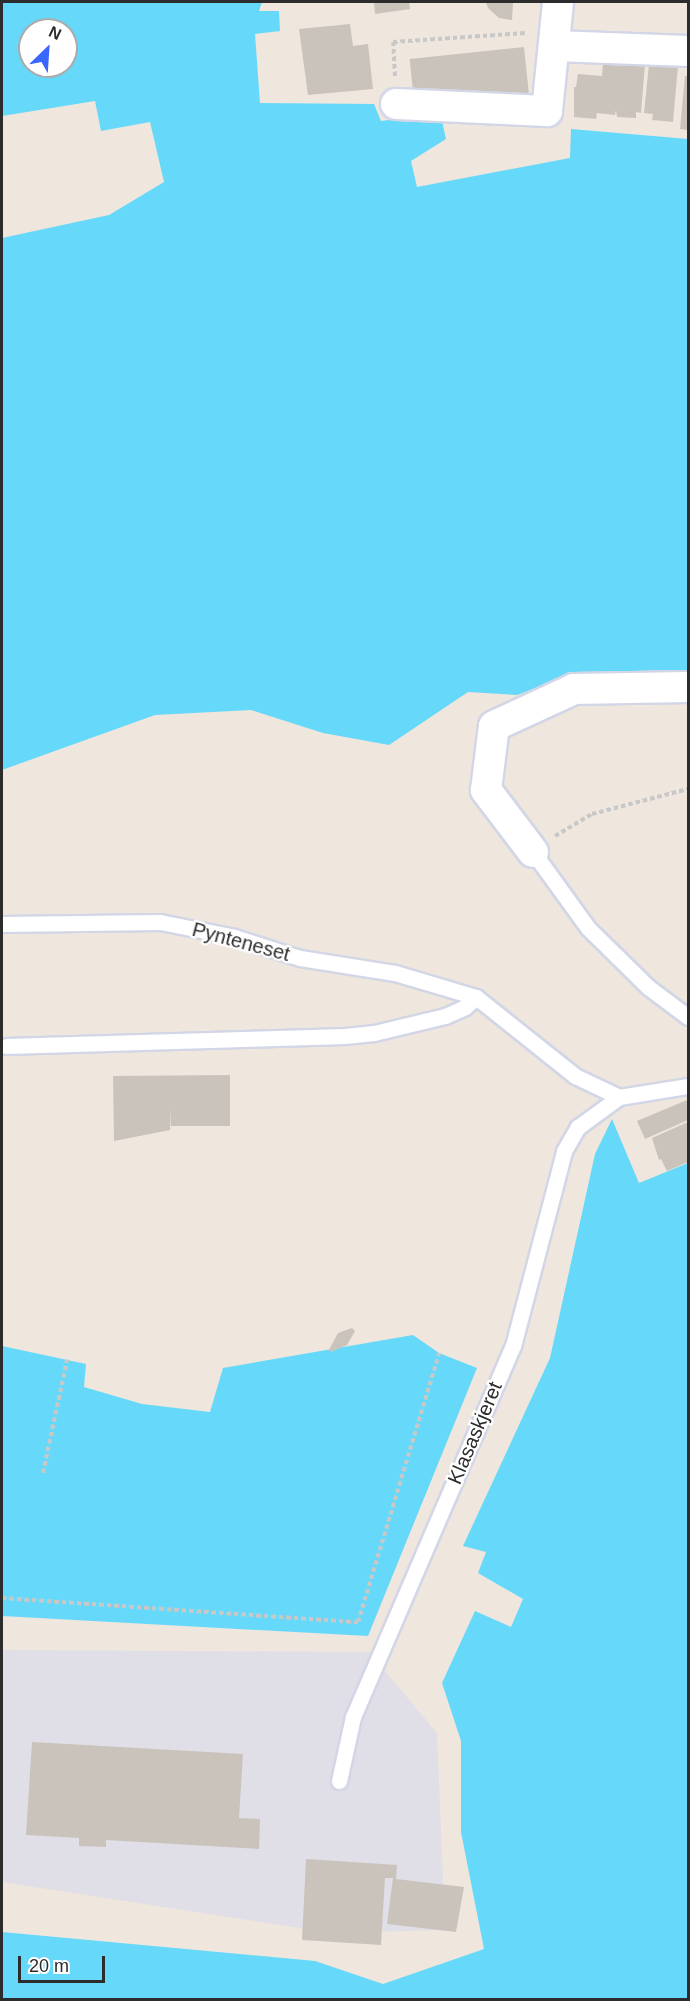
<!DOCTYPE html>
<style>
body{margin:0}
#map{position:relative;width:690px;height:2001px;overflow:hidden;background:#efe6dd;font-family:Helvetica,sans-serif}
div>[style]{position:absolute}
[style*='--x']{left:calc(var(--x)*1px);top:calc(var(--y)*1px);width:calc(var(--w)*1px);rotate:calc(var(--a)*1deg)}
.industrial>*{inset:0;background:#e0dee7}
.water>*{inset:0;background:#66d9fa}
.building>*{inset:0;background:#cac3bc;transform-origin:0 0}
.path>*{height:4px;margin-top:-2px;transform-origin:0;background:repeating-linear-gradient(90deg,#c8c8c8 0 4.5px,transparent 0 7.5px)}
.roads{filter:drop-shadow(2px 0 #d2d6e6) drop-shadow(-2px 0 #d2d6e6) drop-shadow(0 2px #d2d6e6) drop-shadow(0 -2px #d2d6e6)}
.lane>*{height:15px;margin:-7.5px;padding:0 7.5px;transform-origin:7.5px;border-radius:7.5px;background:#fff}
.street>*{height:30px;margin:-15px;padding:0 15px;transform-origin:15px;border-radius:15px;background:#fff}
span{translate:-50% -50%;white-space:nowrap;text-align:center;line-height:1.15;-webkit-text-stroke:4.5px #fff;paint-order:stroke}
.street-label{font-size:20px;color:#2c2c2c}
.frame{position:absolute;inset:0;border:3px solid #2c2c2c;pointer-events:none}
.north{position:absolute;left:18px;top:18px;width:60px;height:60px;box-sizing:border-box;background:#fff;border:2px solid #ababab;border-radius:50%;rotate:25deg;font-size:16px;font-weight:700;line-height:24px;text-align:center;color:#2c2c2c}
.north::after{content:'';display:block;margin:auto;width:21px;height:27px;background:#3966ff;clip-path:polygon(50% 0,100% 100%,50% 72%,0 100%)}
.scale{position:absolute;left:18px;top:1956px;width:87px;height:27px;box-sizing:border-box;border:3px solid #2c2c2c;border-top:0;padding-left:8px;font-size:18px;line-height:21px;white-space:nowrap;color:#2c2c2c;-webkit-text-stroke:4px #fff;paint-order:stroke}
</style>
<div id="map">
<div class="industrial">
<div style="clip-path:polygon(2px 1650px,369px 1652px,437px 1733px,445px 1930px,332px 1933px,2px 1882px)"></div>
</div>
<div class="water">
<div style="clip-path:polygon(evenodd,2px 2px,262px 2px,259px 11px,279px 11px,280px 31px,255px 34px,260px 103px,374px 104px,381px 121px,431px 115px,442px 121px,446px 139px,411px 161px,417px 187px,570px 158px,571px 129px,688px 139px,688px 672px,574px 674px,517px 695px,468px 692px,389px 745px,323px 733px,251px 710px,155px 715px,2px 770px,2px 238px,109px 215px,164px 182px,150px 122px,101px 131px,95px 101px,2px 116px,2px 2px,30px 30px,66px 30px,66px 66px,30px 66px,30px 30px)"></div>
<div style="clip-path:polygon(612px 1119px,639px 1183px,688px 1163px,688px 1999px,2px 1999px,2px 1932px,315px 1961px,383px 1984px,484px 1949px,461px 1832px,461px 1741px,442px 1683px,475px 1611px,511px 1627px,523px 1599px,478px 1573px,486px 1552px,463px 1546px,550px 1358px,595px 1154px)"></div>
<div style="clip-path:polygon(413px 1335px,439px 1353px,477px 1368px,368px 1636px,2px 1616px,2px 1346px,86px 1364px,84px 1387px,142px 1404px,210px 1412px,223px 1368px)"></div>
</div>
<div class="building">
<div style="clip-path:polygon(374px 2px,409px 2px,410px 9px,375px 14px)"></div>
<div style="clip-path:polygon(486px 2px,513px 2px,512px 20px,499px 18px,488px 8px)"></div>
<div style="clip-path:polygon(350px 24px,353px 46px,368px 44px,373px 89px,308px 95px,299px 29px)"></div>
<div style="left:524px;top:47px;width:46px;height:115px;rotate:84deg"></div>
<div style="clip-path:polygon(603px 63px,645px 64px,641px 113px,636px 112px,636px 118px,617px 117px,616px 110px,615px 115px,597px 113px,596px 119px,574px 117px,574px 87px,576px 87px,578px 74px,602px 76px)"></div>
<div style="clip-path:polygon(649px 64px,678px 66px,673px 122px,652px 120px,653px 114px,644px 113px)"></div>
<div style="clip-path:polygon(685px 76px,688px 76px,688px 130px,680px 129px)"></div>
<div style="clip-path:polygon(230px 1075px,230px 1126px,171px 1126px,171px 1109px,170px 1130px,114px 1141px,113px 1076px)"></div>
<div style="clip-path:polygon(687px 1100px,688px 1120px,645px 1139px,637px 1121px)"></div>
<div style="clip-path:polygon(688px 1122px,688px 1162px,667px 1171px,661px 1159px,659px 1160px,652px 1138px)"></div>
<div style="clip-path:polygon(352px 1328px,355px 1331px,347px 1345px,331px 1352px,329px 1350px,338px 1333px)"></div>
<div style="clip-path:polygon(32px 1742px,243px 1754px,239px 1818px,260px 1819px,259px 1849px,106px 1840px,106px 1847px,79px 1846px,79px 1838px,26px 1835px)"></div>
<div style="clip-path:polygon(306px 1859px,397px 1865px,396px 1879px,464px 1887px,456px 1932px,387px 1924px,393px 1878px,385px 1878px,381px 1945px,302px 1940px)"></div>
</div>
<div class="path">
<div style="--x:395;--y:76;--w:34;--a:-93"></div>
<div style="--x:393;--y:42;--w:132;--a:-3.9"></div>
<div style="--x:555;--y:836;--w:43;--a:-30.7"></div>
<div style="--x:592;--y:814;--w:99;--a:-14.6"></div>
<div style="--x:43;--y:1473;--w:116;--a:-78"></div>
<div style="--x:2;--y:1598;--w:357;--a:3.9"></div>
<div style="--x:358;--y:1622;--w:281;--a:-73.2"></div>
</div>
<div class="roads">
<div class="lane">
<div style="--x:533;--y:852;--w:94;--a:54.1"></div>
<div style="--x:588;--y:928;--w:84;--a:44.5"></div>
<div style="--x:648;--y:987;--w:50;--a:36.9"></div>
<div style="--x:2;--y:924;--w:158;--a:-0.7"></div>
<div style="--x:160;--y:922;--w:72;--a:11.2"></div>
<div style="--x:231;--y:936;--w:72;--a:17.7"></div>
<div style="--x:300;--y:958;--w:96;--a:9"></div>
<div style="--x:395;--y:973;--w:84;--a:16.5"></div>
<div style="--x:476;--y:997;--w:127;--a:38.6"></div>
<div style="--x:575;--y:1076;--w:49;--a:25.5"></div>
<div style="--x:619;--y:1097;--w:70;--a:-9.1"></div>
<div style="--x:6;--y:1046;--w:339;--a:-1.7"></div>
<div style="--x:345;--y:1036;--w:29;--a:-6"></div>
<div style="--x:374;--y:1033;--w:73;--a:-13.5"></div>
<div style="--x:445;--y:1016;--w:22;--a:-24"></div>
<div style="--x:465;--y:1007;--w:15;--a:-42"></div>
<div style="--x:339;--y:1781;--w:66;--a:-77.7"></div>
<div style="--x:353;--y:1717;--w:404;--a:-66.7"></div>
<div style="--x:513;--y:1346;--w:202;--a:-75.3"></div>
<div style="--x:564;--y:1151;--w:28;--a:-60"></div>
<div style="--x:578;--y:1127;--w:51;--a:-36.2"></div>
</div>
<div class="street">
<div style="--x:556;--y:46;--w:132;--a:2.2"></div>
<div style="--x:396;--y:104;--w:151;--a:2.7"></div>
<div style="--x:547;--y:111;--w:110;--a:-84.2"></div>
<div style="--x:533;--y:852;--w:78;--a:-127.2"></div>
<div style="--x:486;--y:790;--w:64;--a:-82.9"></div>
<div style="--x:494;--y:726;--w:88;--a:-24.8"></div>
<div style="--x:574;--y:689;--w:114;--a:-1"></div>
</div>
</div>
<div class="street-label">
<span style="left:241px;top:942px;rotate:15deg">Pynteneset</span>
<span style="left:475px;top:1433px;rotate:-67deg">Klasaskjeret</span>
</div>
<div class="frame"></div>
<div class="north">N</div>
<div class="scale">20 m</div>
</div>
